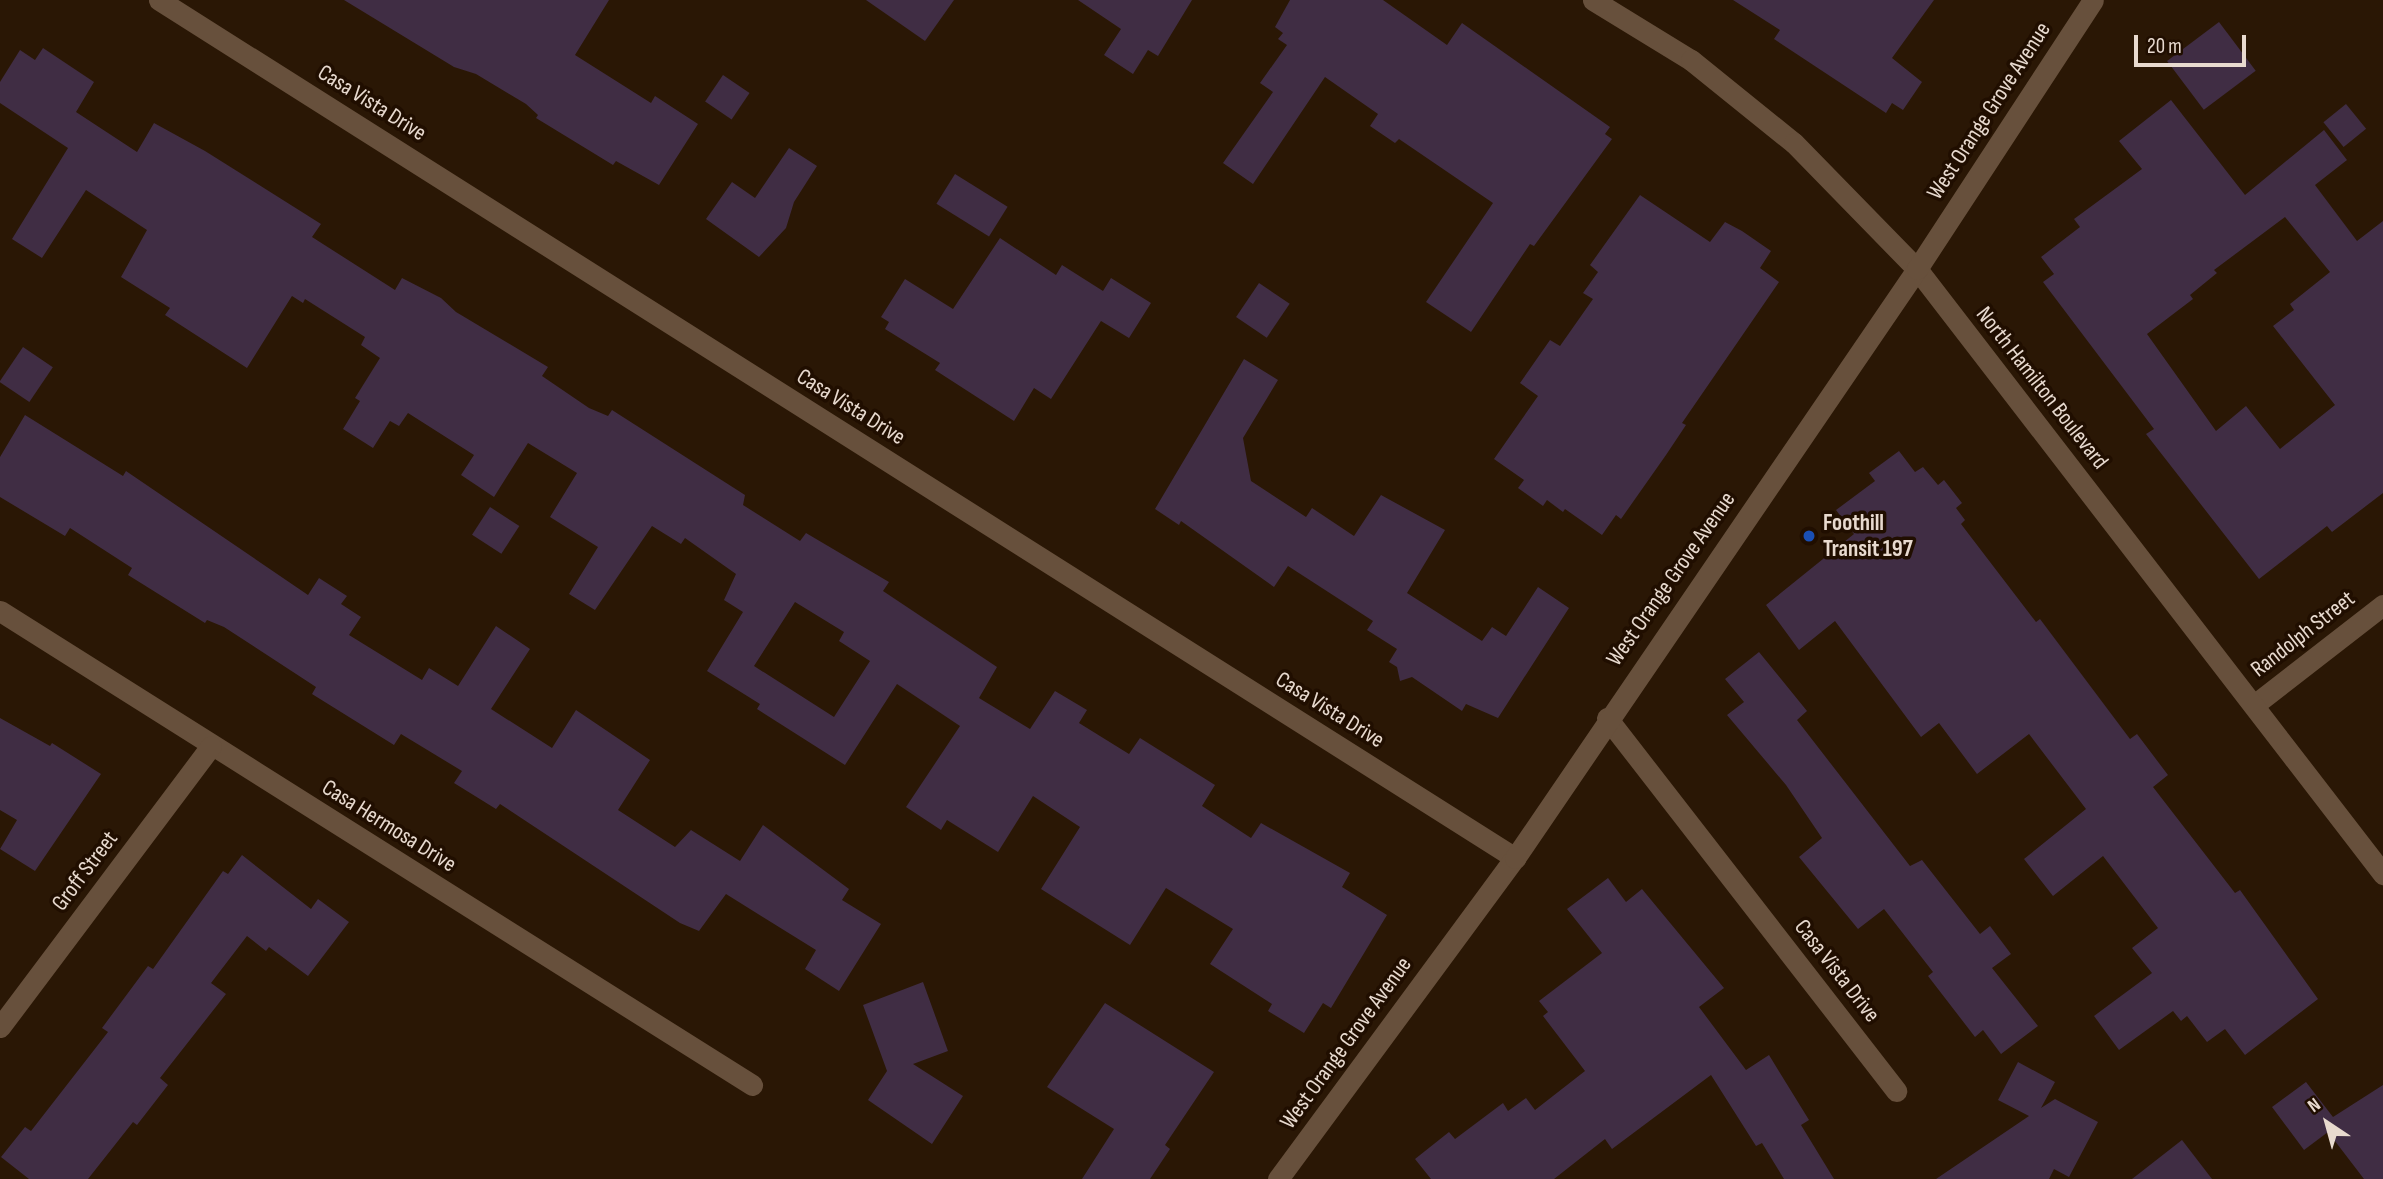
<!DOCTYPE html>
<style>
body{margin:0}
#map{position:relative;width:2383px;height:1179px;overflow:hidden;background:#2a1705;font-family:"Sofia Sans Condensed",sans-serif}
div>[style]{position:absolute}
[style*='--x']{left:calc(var(--x)*1px);top:calc(var(--y)*1px);width:calc(var(--w)*1px);rotate:calc(var(--a)*1deg)}
.building>*{inset:0;background:#402d44;transform-origin:0 0}
.minor>*{height:21px;margin:-10.5px;padding:0 10.5px;transform-origin:10.5px;border-radius:10.5px;background:#67503c}
.tertiary>*{height:21px;margin:-10.5px;padding:0 10.5px;transform-origin:10.5px;border-radius:10.5px;background:#67503c}
.dots>*{width:19px;height:19px;translate:-50% -50%;box-sizing:border-box;border:4px solid #200e00;border-radius:50%}
span{translate:-50% -50%;white-space:nowrap;text-align:center;line-height:1.15;-webkit-text-stroke:7px #200e00;paint-order:stroke}
.street-label{font-size:23px;color:#e8dacf}
.poi-label{font-size:23px;color:#e8dacf;font-weight:700}
.left{translate:0 -50%;text-align:left}
.north{position:absolute;left:2292px;top:1088px;width:70px;height:70px;-webkit-text-stroke:5px #200e00;paint-order:stroke;rotate:324deg;font-size:19px;font-weight:700;line-height:28px;text-align:center;color:#e8dacf}
.north::after{content:'';display:block;margin:auto;width:24px;height:32px;background:#e8dacf;clip-path:polygon(50% 0,100% 100%,50% 72%,0 100%)}
.scale{position:absolute;left:2134px;top:35px;width:112px;height:32px;box-sizing:border-box;border:4px solid #e8dacf;border-top:0;padding-left:9px;font-size:21px;line-height:24px;white-space:nowrap;color:#e8dacf;-webkit-text-stroke:5px #200e00;paint-order:stroke}
</style>
<div id="map">
<div class="building">
<div style="clip-path:polygon(344px 0,609px 0,575px 55px,651px 103px,655px 96px,698px 124px,659px 185px,616px 161px,613px 165px,536px 118px,538px 115px,526px 104px,476px 74px,454px 67px)"></div>
<div style="clip-path:polygon(866px 0,954px 0,925px 41px)"></div>
<div style="clip-path:polygon(1078px 0,1192px 0,1158px 56px,1148px 50px,1133px 74px,1104px 55px,1121px 29px)"></div>
<div style="clip-path:polygon(1290px 0,1383px 0,1447px 45px,1462px 23px,1610px 127px,1605px 134px,1612px 139px,1534px 246px,1530px 244px,1471px 332px,1426px 302px,1493px 203px,1399px 139px,1395px 143px,1370px 126px,1378px 114px,1325px 77px,1253px 184px,1223px 163px,1273px 92px,1260px 83px,1287px 45px,1278px 39px,1283px 33px,1275px 27px)"></div>
<div style="clip-path:polygon(1733px 0,1934px 0,1892px 58px,1922px 82px,1903px 110px,1892px 103px,1886px 113px,1774px 39px,1780px 30px)"></div>
<div style="left:2219px;top:22px;width:61px;height:65px;rotate:53deg"></div>
<div style="clip-path:polygon(evenodd,43px 48px,94px 82px,76px 112px,137px 152px,154px 123px,205px 151px,321px 224px,312px 237px,395px 290px,402px 278px,441px 298px,456px 312px,548px 367px,542px 376px,589px 408px,608px 416px,612px 410px,745px 495px,743px 505px,800px 541px,806px 533px,889px 582px,883px 591px,997px 667px,979px 698px,1030px 729px,1055px 691px,1087px 710px,1079px 723px,1129px 754px,1140px 738px,1215px 785px,1202px 806px,1251px 838px,1261px 823px,1350px 873px,1342px 887px,1387px 915px,1331px 1008px,1323px 1003px,1304px 1033px,1268px 1011px,1272px 1004px,1210px 964px,1233px 929px,1166px 888px,1130px 945px,1041px 889px,1080px 827px,1033px 796px,998px 852px,947px 820px,941px 830px,906px 807px,960px 726px,897px 684px,845px 765px,757px 709px,760px 704px,707px 671px,743px 612px,724px 600px,736px 574px,685px 538px,681px 544px,652px 526px,595px 610px,569px 594px,598px 547px,550px 517px,577px 473px,528px 443px,494px 497px,461px 475px,474px 455px,408px 413px,399px 426px,390px 421px,373px 448px,343px 429px,360px 401px,355px 398px,380px 358px,361px 345px,365px 337px,305px 299px,303px 303px,292px 296px,247px 368px,165px 315px,170px 308px,121px 277px,147px 230px,86px 190px,42px 258px,12px 239px,68px 148px,0 103px,0 82px,20px 50px,35px 60px,43px 48px,795px 602px,844px 632px,839px 641px,870px 661px,834px 717px,754px 666px,795px 602px)"></div>
<div style="left:723px;top:75px;width:32px;height:32px;rotate:34deg"></div>
<div style="clip-path:polygon(evenodd,2171px 100px,2245px 195px,2324px 130px,2347px 160px,2315px 185px,2357px 241px,2383px 221px,2383px 493px,2332px 532px,2327px 526px,2259px 579px,2146px 434px,2154px 429px,2043px 282px,2054px 274px,2041px 257px,2080px 227px,2074px 219px,2142px 169px,2119px 141px,2171px 100px,2285px 217px,2330px 272px,2290px 304px,2294px 310px,2273px 326px,2335px 405px,2280px 449px,2246px 406px,2216px 431px,2147px 334px,2193px 299px,2190px 295px,2217px 273px,2214px 270px,2285px 217px)"></div>
<div style="left:2346px;top:104px;width:32px;height:29px;rotate:51deg"></div>
<div style="clip-path:polygon(789px 148px,817px 166px,794px 202px,786px 228px,759px 257px,706px 219px,732px 182px,755px 198px)"></div>
<div style="left:955px;top:174px;width:62px;height:35px;rotate:32deg"></div>
<div style="clip-path:polygon(1640px 195px,1710px 242px,1725px 222px,1742px 231px,1771px 251px,1760px 268px,1779px 282px,1682px 423px,1686px 425px,1666px 455px,1621px 519px,1616px 515px,1602px 535px,1565px 509px,1563px 512px,1547px 500px,1543px 506px,1518px 488px,1524px 480px,1494px 459px,1538px 396px,1520px 383px,1550px 340px,1560px 346px,1593px 299px,1583px 293px,1598px 272px,1590px 265px)"></div>
<div style="clip-path:polygon(1000px 238px,1056px 275px,1062px 265px,1103px 291px,1111px 278px,1151px 303px,1129px 338px,1101px 321px,1051px 399px,1034px 388px,1014px 421px,935px 370px,940px 363px,885px 329px,889px 322px,881px 317px,905px 279px,953px 309px)"></div>
<div style="left:1259px;top:283px;width:37px;height:41px;rotate:34deg"></div>
<div style="left:23px;top:347px;width:36px;height:42px;rotate:34deg"></div>
<div style="clip-path:polygon(1244px 359px,1278px 380px,1243px 438px,1251px 481px,1306px 517px,1312px 508px,1354px 536px,1381px 495px,1445px 530px,1407px 593px,1482px 641px,1492px 627px,1506px 636px,1538px 587px,1569px 608px,1498px 718px,1466px 704px,1462px 711px,1412px 677px,1400px 681px,1397px 667px,1389px 662px,1397px 649px,1367px 630px,1373px 621px,1288px 566px,1274px 587px,1181px 521px,1179px 525px,1155px 509px)"></div>
<div style="clip-path:polygon(25px 415px,123px 476px,126px 471px,308px 595px,319px 578px,347px 596px,341px 604px,361px 617px,349px 635px,422px 680px,429px 668px,458px 686px,496px 626px,530px 649px,491px 709px,552px 748px,576px 710px,650px 760px,618px 810px,675px 847px,691px 830px,740px 861px,763px 825px,849px 889px,842px 900px,881px 924px,839px 991px,805px 969px,816px 950px,726px 894px,699px 931px,680px 923px,500px 804px,496px 809px,454px 783px,462px 771px,401px 734px,394px 745px,312px 694px,316px 687px,224px 627px,207px 620px,205px 623px,128px 575px,132px 568px,70px 528px,65px 536px,0 497px,0 457px)"></div>
<div style="clip-path:polygon(1899px 451px,1915px 472px,1923px 467px,1938px 485px,1944px 480px,1962px 503px,1956px 508px,1965px 520px,1961px 524px,2036px 622px,2040px 619px,2130px 739px,2137px 734px,2168px 775px,2153px 787px,2235px 893px,2240px 890px,2318px 999px,2245px 1055px,2225px 1029px,2207px 1042px,2187px 1016px,2181px 1021px,2173px 1011px,2119px 1050px,2094px 1016px,2152px 973px,2132px 948px,2158px 928px,2103px 856px,2053px 896px,2024px 859px,2086px 809px,2029px 734px,1977px 774px,1939px 723px,1921px 737px,1835px 621px,1799px 650px,1766px 605px,1854px 534px,1836px 510px,1875px 481px,1869px 473px)"></div>
<div style="left:490px;top:507px;width:35px;height:33px;rotate:33deg"></div>
<div style="clip-path:polygon(1759px 652px,1807px 711px,1797px 720px,1910px 866px,1922px 860px,1980px 934px,1990px 926px,2011px 954px,1992px 968px,2038px 1026px,2001px 1054px,1983px 1030px,1975px 1037px,1928px 976px,1933px 972px,1884px 909px,1858px 929px,1799px 857px,1822px 838px,1786px 785px,1727px 715px,1744px 702px,1725px 679px)"></div>
<div style="clip-path:polygon(0 718px,50px 746px,52px 743px,101px 774px,35px 871px,0 849px,17px 820px,0 810px)"></div>
<div style="clip-path:polygon(242px 855px,311px 909px,318px 899px,349px 922px,308px 976px,269px 947px,266px 951px,247px 936px,211px 983px,226px 994px,160px 1078px,168px 1085px,137px 1125px,133px 1122px,88px 1179px,29px 1179px,1px 1157px,25px 1127px,31px 1131px,108px 1032px,102px 1028px,148px 966px,153px 969px,223px 871px,228px 874px)"></div>
<div style="clip-path:polygon(1608px 878px,1626px 902px,1642px 889px,1724px 988px,1699px 1007px,1746px 1070px,1769px 1055px,1809px 1120px,1801px 1125px,1834px 1179px,1784px 1179px,1762px 1143px,1756px 1146px,1711px 1075px,1612px 1149px,1605px 1139px,1554px 1179px,1431px 1179px,1415px 1159px,1449px 1132px,1455px 1139px,1503px 1103px,1508px 1111px,1526px 1098px,1535px 1110px,1585px 1071px,1543px 1016px,1548px 1012px,1539px 1001px,1602px 953px,1567px 909px)"></div>
<div style="clip-path:polygon(923px 982px,948px 1051px,913px 1064px,963px 1096px,932px 1144px,868px 1100px,887px 1071px,863px 1005px)"></div>
<div style="clip-path:polygon(1105px 1003px,1214px 1072px,1165px 1145px,1170px 1149px,1150px 1179px,1082px 1179px,1114px 1129px,1047px 1087px)"></div>
<div style="clip-path:polygon(2018px 1062px,2055px 1082px,2041px 1108px,2055px 1099px,2098px 1122px,2069px 1177px,2054px 1169px,2049px 1179px,1936px 1179px,2029px 1116px,1998px 1100px)"></div>
<div style="clip-path:polygon(2306px 1082px,2333px 1117px,2383px 1085px,2383px 1179px,2364px 1179px,2328px 1132px,2304px 1150px,2272px 1107px)"></div>
<div style="clip-path:polygon(2182px 1140px,2212px 1179px,2132px 1179px)"></div>
</div>
<div class="minor">
<div style="--x:159;--y:0;--w:1605;--a:32.32"></div>
<div style="--x:1593;--y:0;--w:115;--a:31.5"></div>
<div style="--x:1691;--y:60;--w:132;--a:38.9"></div>
<div style="--x:1794;--y:143;--w:176;--a:45.7"></div>
<div style="--x:0;--y:611;--w:889;--a:32.22"></div>
<div style="--x:2254;--y:705;--w:163;--a:-37.8"></div>
<div style="--x:1607;--y:718;--w:472;--a:52.2"></div>
<div style="--x:0;--y:1027;--w:351;--a:-53.1"></div>
</div>
<div class="tertiary">
<div style="--x:1917;--y:269;--w:764;--a:52.39"></div>
<div style="--x:1278;--y:1179;--w:399;--a:-53.6"></div>
<div style="--x:1515;--y:858;--w:713;--a:-55.69"></div>
<div style="--x:1917;--y:269;--w:321;--a:-56.8"></div>
</div>
<div class="dots">
<div style="left:1809px;top:536px;background:#1a4fb4"></div>
</div>
<div class="street-label">
<span style="left:372px;top:103px;rotate:32deg">Casa Vista Drive</span>
<span style="left:1989px;top:111px;rotate:-57deg">West Orange Grove Avenue</span>
<span style="left:2042px;top:388px;rotate:52deg">North Hamilton Boulevard</span>
<span style="left:851px;top:407px;rotate:32deg">Casa Vista Drive</span>
<span style="left:1671px;top:579px;rotate:-55deg">West Orange Grove Avenue</span>
<span style="left:2303px;top:634px;rotate:-38deg">Randolph Street</span>
<span style="left:1330px;top:710px;rotate:32deg">Casa Vista Drive</span>
<span style="left:389px;top:826px;rotate:32deg">Casa Hermosa Drive</span>
<span style="left:85px;top:871px;rotate:-53deg">Groff Street</span>
<span style="left:1837px;top:971px;rotate:52deg">Casa Vista Drive</span>
<span style="left:1346px;top:1043px;rotate:-54deg">West Orange Grove Avenue</span>
</div>
<div class="poi-label">
<span class="left" style="left:1823px;top:536px">Foothill<br>Transit 197</span>
</div>
<div class="north">N</div>
<div class="scale">20 m</div>
</div>
